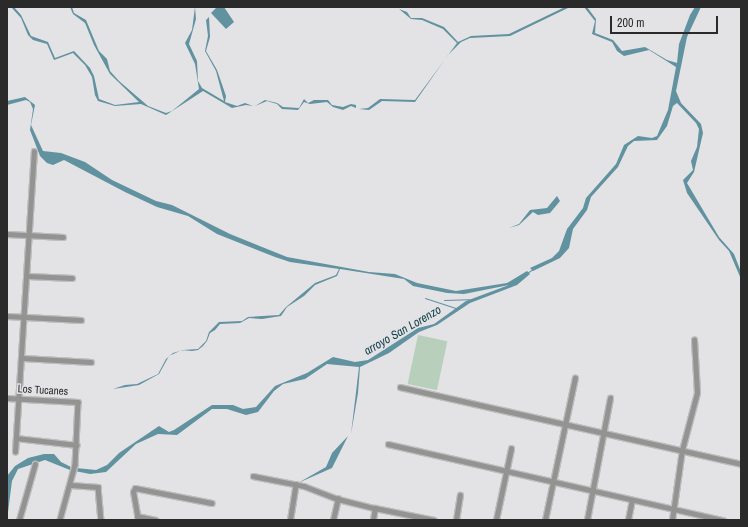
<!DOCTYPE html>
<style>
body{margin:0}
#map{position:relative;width:748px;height:527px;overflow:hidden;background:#e3e2e5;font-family:"Archivo Narrow",sans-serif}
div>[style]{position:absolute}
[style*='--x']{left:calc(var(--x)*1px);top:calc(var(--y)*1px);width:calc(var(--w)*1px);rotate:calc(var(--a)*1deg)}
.green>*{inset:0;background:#b8cfbc;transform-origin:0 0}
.water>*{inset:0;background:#6192a0}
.stream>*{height:1px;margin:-0.5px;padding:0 0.5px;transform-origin:0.5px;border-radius:0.5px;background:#6192a0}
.roads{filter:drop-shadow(1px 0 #bebdc0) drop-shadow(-1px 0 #bebdc0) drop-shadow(0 1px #bebdc0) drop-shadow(0 -1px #bebdc0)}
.minor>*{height:4.5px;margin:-2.25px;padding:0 2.25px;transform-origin:2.25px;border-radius:2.25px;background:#939391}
span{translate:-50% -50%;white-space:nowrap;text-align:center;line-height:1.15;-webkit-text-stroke:3px #e3e2e5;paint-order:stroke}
.street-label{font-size:11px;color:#2b2a2b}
.water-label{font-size:12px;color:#17444f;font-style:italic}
.frame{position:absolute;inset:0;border:8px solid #2b2a2b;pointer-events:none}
.scale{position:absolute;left:610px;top:16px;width:108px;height:18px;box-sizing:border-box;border:2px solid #2b2a2b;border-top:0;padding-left:5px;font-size:12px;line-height:14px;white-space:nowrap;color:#2b2a2b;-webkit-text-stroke:3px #e3e2e5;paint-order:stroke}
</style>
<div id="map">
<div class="green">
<div style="left:418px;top:335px;width:30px;height:50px;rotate:12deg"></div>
</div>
<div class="water">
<div style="clip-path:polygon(11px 7px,14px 7px,21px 15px,31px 36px,48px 42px,55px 58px,74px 51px,90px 68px,94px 76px,99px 99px,115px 105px,139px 102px,110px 74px,94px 45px,85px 23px,73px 14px,70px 7px,72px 7px,74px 13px,86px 20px,99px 51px,107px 59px,110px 71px,119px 81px,148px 106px,166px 113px,172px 111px,199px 89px,195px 64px,185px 43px,192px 30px,195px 7px,196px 19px,189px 44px,197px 61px,198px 81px,202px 88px,224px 101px,216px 71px,205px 51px,208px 36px,206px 20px,209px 17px,210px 37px,206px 51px,217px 70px,226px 96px,225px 102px,237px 106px,245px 103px,253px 106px,246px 105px,232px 108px,203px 91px,166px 115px,141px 104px,115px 106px,98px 101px,95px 95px,92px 77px,85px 65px,73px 53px,54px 60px,47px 44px,33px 40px,28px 35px,21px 18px)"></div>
<div style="clip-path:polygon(224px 7px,234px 22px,226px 29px,211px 13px,216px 8px)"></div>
<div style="clip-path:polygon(565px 7px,570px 7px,510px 36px,470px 38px,461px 42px,448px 55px,415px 102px,382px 101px,369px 110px,359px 109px,368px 108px,380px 99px,415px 100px,457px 43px,443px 29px,422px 20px,411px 19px,399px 9px,407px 12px,411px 18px,422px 18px,444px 27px,458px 42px,471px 36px,509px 34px)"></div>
<div style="clip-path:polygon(584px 7px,587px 7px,596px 19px,595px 33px,613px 40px,622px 51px,645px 47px,667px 60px,677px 63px,679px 44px,690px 15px,695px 7px,701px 7px,687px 37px,676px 91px,681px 103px,701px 124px,703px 133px,694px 172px,687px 183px,719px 237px,734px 254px,741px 272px,741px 279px,729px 251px,719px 240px,687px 193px,683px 180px,693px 170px,691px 161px,697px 147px,699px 129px,696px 123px,677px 103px,673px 106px,667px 126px,657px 140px,634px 141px,628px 146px,618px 167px,591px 197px,587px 210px,573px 229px,569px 248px,560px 258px,533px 271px,530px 268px,552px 258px,559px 251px,567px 229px,583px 208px,586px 198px,616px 164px,624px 145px,638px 136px,652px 138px,657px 136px,668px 110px,676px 67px,649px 50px,624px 56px,617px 51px,612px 42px,592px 34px,595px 21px)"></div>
<div style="clip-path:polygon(25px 97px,35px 105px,31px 125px,43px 151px,61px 153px,85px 162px,112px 180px,156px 201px,172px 205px,230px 234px,287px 257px,369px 272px,395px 274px,417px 283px,456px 291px,507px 283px,527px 271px,530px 274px,517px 285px,470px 303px,437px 325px,419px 332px,389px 353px,360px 367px,358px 393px,351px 434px,359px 367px,327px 364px,305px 379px,283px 384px,274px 391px,258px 412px,246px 415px,227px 409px,212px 409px,177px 435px,158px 434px,136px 444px,106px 472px,90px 474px,75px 471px,76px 468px,96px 470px,107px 465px,119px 453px,159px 426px,169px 432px,174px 430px,212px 405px,233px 405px,243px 409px,256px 407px,275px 386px,307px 373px,333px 357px,355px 362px,368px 360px,418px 328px,434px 324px,466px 301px,509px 285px,464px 294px,447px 293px,413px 286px,404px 279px,340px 269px,337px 276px,315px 285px,304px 296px,287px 307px,281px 316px,262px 319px,249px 318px,240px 323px,220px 324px,215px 330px,210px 333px,207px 341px,203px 346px,198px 350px,192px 351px,182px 350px,169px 356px,159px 374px,139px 385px,113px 389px,125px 385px,137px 384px,158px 374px,166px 359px,173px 353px,183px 350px,198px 349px,206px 341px,209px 332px,219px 322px,242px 321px,248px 317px,279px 315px,286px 307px,315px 283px,336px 275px,339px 269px,290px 262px,275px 257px,217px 234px,188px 216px,157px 207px,125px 192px,64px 160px,53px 165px,47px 163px,40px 156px,30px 130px,33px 109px,30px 102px,26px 100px,7px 105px,7px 101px)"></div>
<div style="clip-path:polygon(265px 100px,277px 103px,283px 107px,299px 108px,304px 99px,308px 103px,314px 100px,328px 100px,332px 105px,343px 107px,351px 104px,356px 105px,356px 108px,351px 106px,343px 110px,333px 107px,327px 102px,310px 104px,304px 102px,298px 110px,282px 109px,277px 104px,267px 101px,255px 106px)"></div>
<div style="clip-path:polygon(557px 196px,560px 201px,550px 213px,538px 215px,533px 212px,519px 225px,509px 228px,519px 224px,530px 210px,547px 208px)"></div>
<div style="clip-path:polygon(348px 436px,332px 468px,298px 483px,326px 467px,332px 453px)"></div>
<div style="clip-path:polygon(44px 454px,54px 454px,61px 462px,71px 467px,70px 470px,45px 460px,18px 469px,12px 481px,7px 520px,7px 476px,15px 466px,28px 458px)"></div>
</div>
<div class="stream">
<div style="--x:527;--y:273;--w:7;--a:-34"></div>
<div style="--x:425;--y:298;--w:33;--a:18"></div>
<div style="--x:444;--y:300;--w:25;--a:-2"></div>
</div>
<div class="roads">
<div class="minor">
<div style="--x:7;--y:234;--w:56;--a:3.1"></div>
<div style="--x:28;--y:276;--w:44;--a:2.6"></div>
<div style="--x:7;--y:316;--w:74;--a:3.1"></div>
<div style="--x:23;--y:358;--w:68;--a:3.4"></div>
<div style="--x:400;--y:387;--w:350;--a:12.7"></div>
<div style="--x:7;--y:398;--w:71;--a:3.2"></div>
<div style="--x:78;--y:402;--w:63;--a:92.7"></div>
<div style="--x:75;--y:465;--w:57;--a:105.3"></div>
<div style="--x:16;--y:438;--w:61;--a:6.5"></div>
<div style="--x:388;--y:444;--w:344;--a:12.8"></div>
<div style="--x:15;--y:452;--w:301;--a:-86.4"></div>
<div style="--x:253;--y:476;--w:52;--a:11.1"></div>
<div style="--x:304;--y:486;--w:36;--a:21"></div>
<div style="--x:338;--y:499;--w:38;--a:14"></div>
<div style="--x:375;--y:508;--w:60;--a:11.5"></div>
<div style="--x:71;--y:485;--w:27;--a:4"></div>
<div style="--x:98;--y:487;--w:33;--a:85"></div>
<div style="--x:137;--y:516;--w:19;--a:12"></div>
<div style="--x:19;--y:520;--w:58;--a:-74.1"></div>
<div style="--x:138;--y:520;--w:28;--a:-100"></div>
<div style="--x:133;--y:492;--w:4;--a:-63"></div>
<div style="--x:135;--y:488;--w:78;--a:11"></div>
<div style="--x:290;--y:520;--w:36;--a:-81"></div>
<div style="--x:333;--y:520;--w:22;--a:-77"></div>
<div style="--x:373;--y:520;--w:12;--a:-81"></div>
<div style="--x:456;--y:520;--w:25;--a:-81"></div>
<div style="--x:496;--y:520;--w:73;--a:-78.1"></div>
<div style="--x:545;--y:520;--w:145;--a:-78.1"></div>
<div style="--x:587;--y:520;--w:124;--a:-79.3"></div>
<div style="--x:628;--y:520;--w:20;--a:-79"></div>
<div style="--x:672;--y:520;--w:71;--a:-81.9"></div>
<div style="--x:682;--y:450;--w:59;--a:-75.3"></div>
<div style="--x:697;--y:393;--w:53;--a:-93.2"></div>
</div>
</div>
<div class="street-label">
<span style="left:43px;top:390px;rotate:3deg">Los Tucanes</span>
</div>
<div class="water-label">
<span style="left:403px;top:331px;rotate:-30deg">arroyo San Lorenzo</span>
</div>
<div class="frame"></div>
<div class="scale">200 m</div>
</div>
